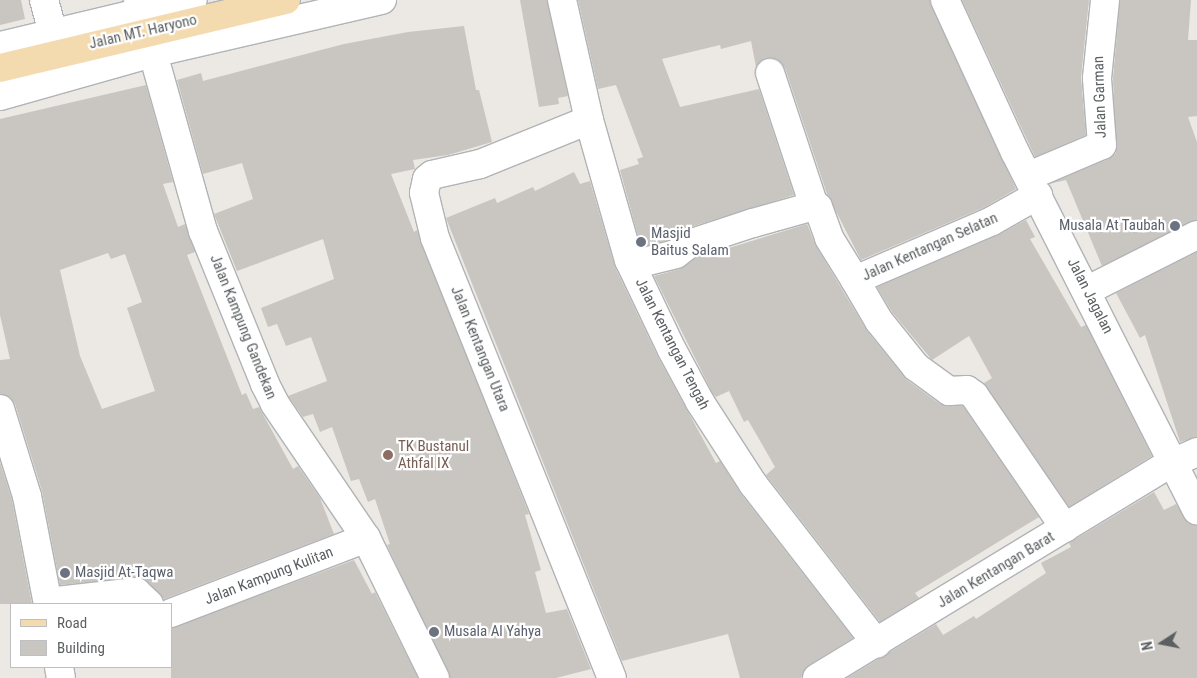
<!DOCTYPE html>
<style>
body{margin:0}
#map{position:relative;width:1197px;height:678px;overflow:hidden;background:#ece8e3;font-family:"Roboto Condensed",sans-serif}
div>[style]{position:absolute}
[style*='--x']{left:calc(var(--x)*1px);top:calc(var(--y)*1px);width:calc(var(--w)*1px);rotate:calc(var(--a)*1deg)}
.building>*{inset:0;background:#c9c5c1}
.roads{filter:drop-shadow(1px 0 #b0b4b6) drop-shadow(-1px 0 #b0b4b6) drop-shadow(0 1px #b0b4b6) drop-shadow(0 -1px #b0b4b6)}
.minor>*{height:28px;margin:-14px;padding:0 14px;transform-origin:14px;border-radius:14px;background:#fff}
.major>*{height:28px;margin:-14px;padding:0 14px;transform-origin:14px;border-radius:14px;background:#f4dbaf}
.dots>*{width:14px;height:14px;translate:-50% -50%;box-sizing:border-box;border:2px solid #fff;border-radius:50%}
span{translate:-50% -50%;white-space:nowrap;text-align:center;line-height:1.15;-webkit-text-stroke:4.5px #fff;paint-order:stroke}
.street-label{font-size:15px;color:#5b5f61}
.worship-label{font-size:15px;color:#5b616d}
.right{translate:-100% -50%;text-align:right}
.left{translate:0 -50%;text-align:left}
.education-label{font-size:15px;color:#785e54}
.legend{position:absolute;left:10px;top:603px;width:162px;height:65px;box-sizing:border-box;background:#fff;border:1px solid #bdbfc0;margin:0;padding:6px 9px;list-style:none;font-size:15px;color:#5b5f61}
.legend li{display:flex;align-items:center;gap:10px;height:25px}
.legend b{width:25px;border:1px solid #bdbfc0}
.north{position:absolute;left:1137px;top:618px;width:50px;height:50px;-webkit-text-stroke:4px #fff;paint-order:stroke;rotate:259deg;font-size:14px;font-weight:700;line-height:20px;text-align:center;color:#5b5f61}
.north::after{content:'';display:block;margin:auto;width:18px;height:22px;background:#5b5f61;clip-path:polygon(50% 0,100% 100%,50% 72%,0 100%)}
</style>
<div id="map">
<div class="building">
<div style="clip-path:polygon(0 0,21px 0,25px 19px,0 25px)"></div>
<div style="clip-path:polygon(520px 0,547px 0,568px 96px,558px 98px,559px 104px,539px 107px)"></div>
<div style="clip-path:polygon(578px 0,930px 0,1016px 189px,985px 207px,861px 260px,827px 194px,785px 68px,773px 58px,765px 58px,756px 67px,751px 41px,721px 49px,720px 45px,662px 59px,680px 107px,759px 89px,794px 195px,684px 229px,669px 240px,641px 247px,620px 170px,639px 164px,637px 159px,643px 157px,616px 85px,598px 89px)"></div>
<div style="clip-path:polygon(962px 0,1089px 0,1081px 77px,1086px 135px,1035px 157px)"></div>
<div style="clip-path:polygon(1120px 0,1191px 0,1188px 40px,1197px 40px,1197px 116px,1188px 117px,1197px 142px,1197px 220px,1102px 266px,1066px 180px,1049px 184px,1108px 159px,1116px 153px,1113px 78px)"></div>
<div style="clip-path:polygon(464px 26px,476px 90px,479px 90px,492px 142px,448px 155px,413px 160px,415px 169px,391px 174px,414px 232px,417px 230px,529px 514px,525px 515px,541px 570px,535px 572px,546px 613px,567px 609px,591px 669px,556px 678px,450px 678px,387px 545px,390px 544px,375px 499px,368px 502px,359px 479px,351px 481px,332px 427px,320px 432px,313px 414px,303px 417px,288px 396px,327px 381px,311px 337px,286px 346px,277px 324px,268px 327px,261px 308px,334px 279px,323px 239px,237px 271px,214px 214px,253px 199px,242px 163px,203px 174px,177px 80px,201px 73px,203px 81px,344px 44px,408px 32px)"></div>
<div style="clip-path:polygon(evenodd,146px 85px,173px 182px,163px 184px,178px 227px,185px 224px,195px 252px,187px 255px,242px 395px,246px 393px,253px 409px,259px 407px,293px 469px,298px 466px,320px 498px,334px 534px,164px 599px,140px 577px,60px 585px,42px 491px,15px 404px,10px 397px,0 394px,0 360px,10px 359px,0 315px,0 119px,146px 85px,108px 253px,111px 259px,125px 254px,142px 302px,127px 308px,155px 391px,102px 409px,80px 356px,60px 270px,108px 253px)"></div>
<div style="clip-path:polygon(574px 172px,580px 184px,590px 181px,615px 267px,658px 357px,716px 463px,720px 461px,741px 494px,853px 638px,809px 665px,801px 678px,740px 678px,728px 634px,622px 661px,446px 218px,495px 198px,497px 203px,533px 187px,535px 191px)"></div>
<div style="clip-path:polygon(1026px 220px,1035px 237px,1030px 239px,1081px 327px,1086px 325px,1152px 456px,1069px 507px,984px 383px,992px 378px,969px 336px,932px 360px,892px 312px,877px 287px,998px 235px)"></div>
<div style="clip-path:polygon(807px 224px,816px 246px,867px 331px,907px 380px,940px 404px,963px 406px,1039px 517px,915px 593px,919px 598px,880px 622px,766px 475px,775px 467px,748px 420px,744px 422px,729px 391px,716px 397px,713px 394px,654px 276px,680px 269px,696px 258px)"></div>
<div style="clip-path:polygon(1197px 252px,1197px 437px,1180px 442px,1145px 335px,1140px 338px,1116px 293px)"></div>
<div style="clip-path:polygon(0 462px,12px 500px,32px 604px,0 604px)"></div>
<div style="clip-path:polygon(1154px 492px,1164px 510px,1176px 504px,1188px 523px,1197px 525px,1197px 678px,847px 678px,936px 624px,943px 635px,974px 616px,976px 619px,1046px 573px,1041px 563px,1071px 547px,1069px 543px)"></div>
<div style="clip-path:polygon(354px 560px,372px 594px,375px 592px,418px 678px,171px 678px,171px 628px)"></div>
</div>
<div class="roads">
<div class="minor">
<div style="--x:44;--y:0;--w:53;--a:74.6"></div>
<div style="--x:138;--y:0;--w:240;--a:74.3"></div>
<div style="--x:203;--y:231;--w:165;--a:67.9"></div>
<div style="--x:265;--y:384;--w:22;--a:63"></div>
<div style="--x:275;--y:404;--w:162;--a:55.8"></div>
<div style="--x:366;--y:538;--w:156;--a:63.8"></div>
<div style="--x:562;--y:0;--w:123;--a:77.3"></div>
<div style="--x:589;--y:120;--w:146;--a:74.1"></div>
<div style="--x:629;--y:260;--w:100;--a:64.5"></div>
<div style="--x:672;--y:350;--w:59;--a:61.7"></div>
<div style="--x:700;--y:402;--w:98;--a:57.1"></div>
<div style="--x:753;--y:484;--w:202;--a:52.2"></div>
<div style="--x:945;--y:0;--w:167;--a:65.3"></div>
<div style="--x:1015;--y:152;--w:402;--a:63.1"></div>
<div style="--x:0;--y:46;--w:198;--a:-13.4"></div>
<div style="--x:770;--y:73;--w:140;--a:71.7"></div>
<div style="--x:0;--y:96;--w:158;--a:-15.8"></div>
<div style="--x:152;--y:53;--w:236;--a:-13"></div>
<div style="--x:589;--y:120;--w:118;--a:158"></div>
<div style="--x:480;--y:164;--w:49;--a:167.1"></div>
<div style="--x:432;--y:175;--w:6;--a:141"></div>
<div style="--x:427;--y:179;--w:14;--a:102"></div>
<div style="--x:424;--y:193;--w:46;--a:76.3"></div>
<div style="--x:435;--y:238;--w:474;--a:68.1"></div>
<div style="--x:1029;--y:176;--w:79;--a:-23"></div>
<div style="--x:1102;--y:145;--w:67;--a:-94.3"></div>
<div style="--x:1097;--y:78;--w:78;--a:-84.1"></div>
<div style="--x:632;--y:265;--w:45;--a:-14"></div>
<div style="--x:676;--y:254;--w:16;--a:-38"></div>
<div style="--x:689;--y:244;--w:67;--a:-18.2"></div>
<div style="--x:753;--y:223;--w:63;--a:-15.6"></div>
<div style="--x:814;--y:206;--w:4;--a:14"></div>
<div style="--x:818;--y:207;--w:33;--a:70"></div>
<div style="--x:829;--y:238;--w:49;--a:58.2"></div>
<div style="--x:855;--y:280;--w:149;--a:-23.3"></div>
<div style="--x:992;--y:221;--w:53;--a:-29.5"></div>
<div style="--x:855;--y:280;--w:48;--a:59.7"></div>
<div style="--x:879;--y:321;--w:59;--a:51.2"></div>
<div style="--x:916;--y:367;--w:41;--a:36"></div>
<div style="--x:949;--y:391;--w:18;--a:-3"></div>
<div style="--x:967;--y:390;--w:9;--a:36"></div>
<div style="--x:974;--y:395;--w:161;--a:55.6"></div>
<div style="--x:1088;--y:290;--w:122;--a:-26.8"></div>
<div style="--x:0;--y:409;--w:91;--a:72.8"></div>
<div style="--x:27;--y:496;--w:110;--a:79"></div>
<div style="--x:48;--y:602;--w:89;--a:-6.5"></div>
<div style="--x:136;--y:592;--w:18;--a:43"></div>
<div style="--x:171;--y:613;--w:209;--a:-21"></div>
<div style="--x:59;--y:667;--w:11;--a:80"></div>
<div style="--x:817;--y:678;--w:411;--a:-31.3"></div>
<div style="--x:1168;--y:465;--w:32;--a:-24"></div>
</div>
<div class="major">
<div style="--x:0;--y:68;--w:294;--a:-13.4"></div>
</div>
</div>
<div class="dots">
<div style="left:1175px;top:226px;background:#6b7280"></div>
<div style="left:641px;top:242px;background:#6b7280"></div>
<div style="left:388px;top:455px;background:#8d6e63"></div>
<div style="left:65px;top:573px;background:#6b7280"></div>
<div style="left:434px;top:632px;background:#6b7280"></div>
</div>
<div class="street-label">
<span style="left:143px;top:32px;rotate:-13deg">Jalan MT. Haryono</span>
<span style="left:1100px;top:97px;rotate:-92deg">Jalan Garman</span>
<span style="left:930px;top:247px;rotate:-24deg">Jalan Kentangan Selatan</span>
<span style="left:1090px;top:296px;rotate:63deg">Jalan Jagalan</span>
<span style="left:243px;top:327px;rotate:68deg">Jalan Kampung Gandekan</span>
<span style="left:672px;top:344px;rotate:63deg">Jalan Kentangan Tengah</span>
<span style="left:480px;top:349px;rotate:68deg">Jalan Kentangan Utara</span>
<span style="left:996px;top:570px;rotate:-31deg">Jalan Kentangan Barat</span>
<span style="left:269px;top:576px;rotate:-21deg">Jalan Kampung Kulitan</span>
</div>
<div class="worship-label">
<span class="right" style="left:1165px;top:226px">Musala At Taubah</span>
<span class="left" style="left:651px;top:242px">Masjid<br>Baitus Salam</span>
<span class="left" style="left:75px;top:573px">Masjid At-Taqwa</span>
<span class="left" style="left:444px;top:632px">Musala Al Yahya</span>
</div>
<div class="education-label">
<span class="left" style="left:398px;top:455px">TK Bustanul<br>Athfal IX</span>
</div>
<ul class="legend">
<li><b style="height:6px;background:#f4dbaf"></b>Road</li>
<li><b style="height:14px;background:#c9c5c1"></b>Building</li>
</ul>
<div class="north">N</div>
</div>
